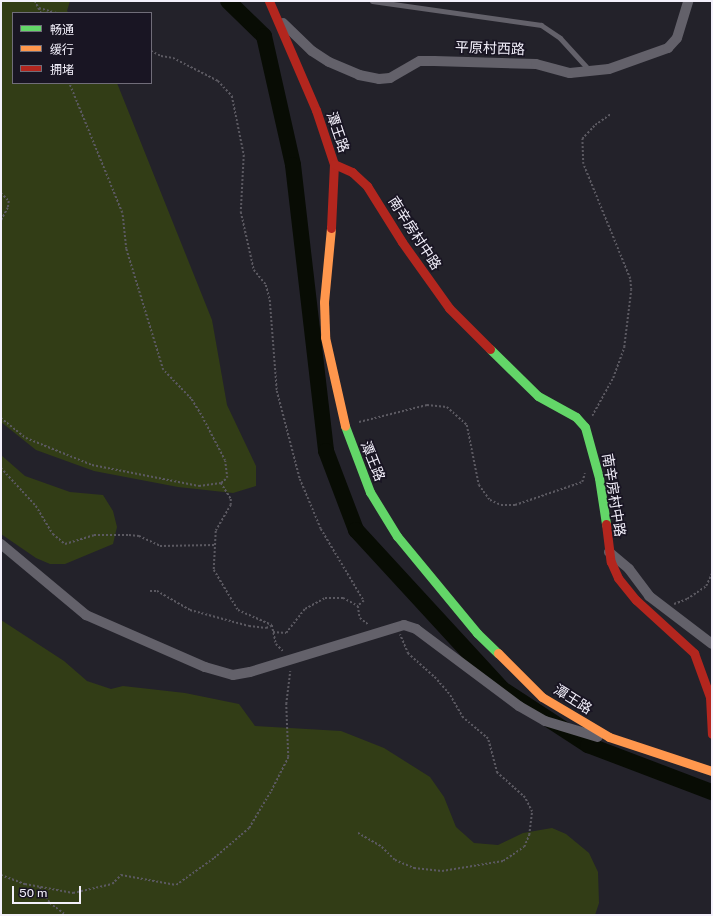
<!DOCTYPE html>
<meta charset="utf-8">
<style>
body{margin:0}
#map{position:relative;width:713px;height:916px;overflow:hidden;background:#23222a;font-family:"Public Sans","Noto Sans SC",sans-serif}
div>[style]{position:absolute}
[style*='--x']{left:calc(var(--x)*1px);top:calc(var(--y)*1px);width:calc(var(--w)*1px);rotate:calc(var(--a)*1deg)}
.green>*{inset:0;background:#323d16}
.river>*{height:16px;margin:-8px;padding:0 8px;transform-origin:8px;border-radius:8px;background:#080c04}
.path>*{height:1.5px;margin-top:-0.75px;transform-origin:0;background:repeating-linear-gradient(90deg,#5b5961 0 2px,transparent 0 4px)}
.lane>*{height:5px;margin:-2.5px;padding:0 2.5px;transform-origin:2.5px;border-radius:2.5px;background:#63616a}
.street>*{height:10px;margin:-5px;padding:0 5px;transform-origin:5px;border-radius:5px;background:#63616a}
.fast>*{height:9px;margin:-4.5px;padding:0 4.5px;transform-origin:4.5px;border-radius:4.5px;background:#63d668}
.slow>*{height:9px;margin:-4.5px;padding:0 4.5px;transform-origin:4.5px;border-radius:4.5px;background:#ff974d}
.jam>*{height:9px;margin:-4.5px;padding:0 4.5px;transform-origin:4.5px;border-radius:4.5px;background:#b3261e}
span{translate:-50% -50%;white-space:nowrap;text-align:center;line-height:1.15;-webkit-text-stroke:3.5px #191523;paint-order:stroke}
.street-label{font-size:14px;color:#f3f0fb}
.frame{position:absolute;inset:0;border:2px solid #f3f0fb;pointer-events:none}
.legend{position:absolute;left:12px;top:12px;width:140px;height:72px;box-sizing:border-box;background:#191523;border:1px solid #706d79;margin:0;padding:5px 7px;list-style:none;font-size:12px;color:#f3f0fb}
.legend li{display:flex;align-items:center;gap:8px;height:20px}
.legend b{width:20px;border:1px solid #706d79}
.scale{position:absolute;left:12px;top:886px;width:69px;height:18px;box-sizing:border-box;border:2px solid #f3f0fb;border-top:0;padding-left:5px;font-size:12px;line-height:14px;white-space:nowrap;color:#f3f0fb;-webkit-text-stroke:3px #191523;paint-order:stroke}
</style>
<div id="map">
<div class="green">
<div style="clip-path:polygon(1px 1px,70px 1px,67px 11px,69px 13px,13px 13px,13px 83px,117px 83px,212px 320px,227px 405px,256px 466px,256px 486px,233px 493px,178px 487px,94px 471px,36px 450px,1px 422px)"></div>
<div style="clip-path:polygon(1px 455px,25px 476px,70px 492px,103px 495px,113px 511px,117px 527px,113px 544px,65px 564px,50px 564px,36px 558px,1px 534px)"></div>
<div style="clip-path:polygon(1px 620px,64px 661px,87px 681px,111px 689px,123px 686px,185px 693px,239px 704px,255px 726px,341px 731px,384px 748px,430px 777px,444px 797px,456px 827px,474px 843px,498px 845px,523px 833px,552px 828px,566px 834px,589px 853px,598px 872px,599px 903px,595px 915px,1px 915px)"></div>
</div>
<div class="river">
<div style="--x:228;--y:1;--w:50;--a:44.2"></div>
<div style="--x:264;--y:36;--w:132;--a:77.3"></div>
<div style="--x:293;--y:165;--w:288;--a:83.4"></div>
<div style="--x:326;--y:451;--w:85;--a:69.2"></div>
<div style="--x:356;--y:530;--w:216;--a:47.4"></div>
<div style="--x:502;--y:689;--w:103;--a:33.1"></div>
<div style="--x:588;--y:745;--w:133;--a:20.8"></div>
</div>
<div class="path">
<div style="--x:35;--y:1;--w:13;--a:63"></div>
<div style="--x:39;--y:8;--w:19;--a:16"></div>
<div style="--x:151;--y:51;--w:11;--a:27"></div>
<div style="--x:161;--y:56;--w:12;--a:9"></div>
<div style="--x:173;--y:58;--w:51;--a:27.1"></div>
<div style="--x:218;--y:81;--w:21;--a:47"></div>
<div style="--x:232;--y:96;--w:60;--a:78.5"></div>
<div style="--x:244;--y:155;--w:57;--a:93"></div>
<div style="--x:241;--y:212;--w:59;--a:77.4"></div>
<div style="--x:254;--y:270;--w:19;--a:51"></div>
<div style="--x:266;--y:285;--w:16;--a:75"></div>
<div style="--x:270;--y:300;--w:91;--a:85.6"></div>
<div style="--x:277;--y:391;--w:91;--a:75.4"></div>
<div style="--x:300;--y:479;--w:54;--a:67.2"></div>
<div style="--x:321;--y:529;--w:84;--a:59.2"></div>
<div style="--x:364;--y:601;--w:8;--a:140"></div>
<div style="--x:1;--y:193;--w:11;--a:45"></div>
<div style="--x:9;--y:201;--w:7;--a:98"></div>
<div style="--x:8;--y:208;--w:15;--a:118"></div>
<div style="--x:592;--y:416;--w:43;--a:-61.1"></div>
<div style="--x:613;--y:378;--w:33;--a:-70"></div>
<div style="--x:624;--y:347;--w:57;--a:-83"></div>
<div style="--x:631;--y:290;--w:11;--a:-95"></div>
<div style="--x:630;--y:279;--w:124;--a:-112.2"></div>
<div style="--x:583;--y:164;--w:25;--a:-92"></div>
<div style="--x:582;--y:139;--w:19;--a:-47"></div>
<div style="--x:595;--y:125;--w:19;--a:-35"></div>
<div style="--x:1;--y:418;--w:32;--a:39"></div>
<div style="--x:26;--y:438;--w:71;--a:22.2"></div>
<div style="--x:92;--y:465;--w:109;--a:11.1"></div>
<div style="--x:199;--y:486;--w:22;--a:-8"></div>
<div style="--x:221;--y:483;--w:8;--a:-40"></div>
<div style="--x:227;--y:478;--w:17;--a:-97"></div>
<div style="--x:225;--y:461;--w:52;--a:-117.6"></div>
<div style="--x:201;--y:415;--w:19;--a:-122"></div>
<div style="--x:191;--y:399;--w:40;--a:-134"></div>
<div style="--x:163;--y:370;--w:127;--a:-107"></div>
<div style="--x:126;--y:249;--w:36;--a:-96"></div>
<div style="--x:122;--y:213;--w:140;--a:-112.2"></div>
<div style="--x:359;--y:422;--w:70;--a:-14"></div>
<div style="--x:427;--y:405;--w:20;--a:6"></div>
<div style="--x:447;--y:407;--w:27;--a:42"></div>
<div style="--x:467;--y:425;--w:61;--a:78.7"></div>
<div style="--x:479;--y:485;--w:19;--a:54"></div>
<div style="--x:490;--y:500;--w:12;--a:24"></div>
<div style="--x:501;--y:505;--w:14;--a:0"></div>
<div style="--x:515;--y:505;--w:71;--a:-18.9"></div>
<div style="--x:582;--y:482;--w:9;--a:-72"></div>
<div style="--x:1;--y:468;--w:52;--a:47.4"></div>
<div style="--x:36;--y:506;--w:33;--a:59"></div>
<div style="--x:53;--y:534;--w:16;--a:40"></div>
<div style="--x:65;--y:544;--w:30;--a:-17"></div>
<div style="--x:94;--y:535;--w:35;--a:0"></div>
<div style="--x:129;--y:535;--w:10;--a:6"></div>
<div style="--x:139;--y:536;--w:23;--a:25"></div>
<div style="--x:160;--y:546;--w:55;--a:-1"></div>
<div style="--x:221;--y:483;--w:19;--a:58"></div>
<div style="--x:231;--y:499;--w:6;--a:90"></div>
<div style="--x:231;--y:505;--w:30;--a:120"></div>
<div style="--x:216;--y:531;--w:39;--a:93"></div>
<div style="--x:214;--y:570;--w:47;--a:59"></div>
<div style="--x:238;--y:610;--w:37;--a:24"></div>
<div style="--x:272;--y:625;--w:19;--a:78"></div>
<div style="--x:276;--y:644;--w:10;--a:45"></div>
<div style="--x:150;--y:591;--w:7;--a:0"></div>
<div style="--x:157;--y:591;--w:38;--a:30"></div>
<div style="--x:190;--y:610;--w:61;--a:15.2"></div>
<div style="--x:249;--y:626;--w:17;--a:7"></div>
<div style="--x:266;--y:628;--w:5;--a:-22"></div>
<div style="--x:674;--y:604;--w:14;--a:-21"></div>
<div style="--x:687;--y:599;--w:23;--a:-34"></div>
<div style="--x:706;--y:586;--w:14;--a:-65"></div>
<div style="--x:273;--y:632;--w:13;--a:4"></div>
<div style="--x:286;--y:633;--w:31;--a:-52"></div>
<div style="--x:305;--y:609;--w:23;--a:-29"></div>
<div style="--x:325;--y:598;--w:18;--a:0"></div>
<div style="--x:343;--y:598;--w:17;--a:28"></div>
<div style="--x:358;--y:606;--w:12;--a:81"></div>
<div style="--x:360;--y:618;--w:11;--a:38"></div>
<div style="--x:358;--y:833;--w:28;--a:30"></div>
<div style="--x:382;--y:847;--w:18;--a:45"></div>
<div style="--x:395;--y:860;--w:21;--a:23"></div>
<div style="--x:414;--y:868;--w:28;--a:6"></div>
<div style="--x:442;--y:871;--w:62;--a:-9.3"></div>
<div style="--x:503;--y:861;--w:25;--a:-34"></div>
<div style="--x:524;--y:847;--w:13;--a:-67"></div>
<div style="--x:529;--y:835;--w:23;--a:-83"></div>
<div style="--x:532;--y:812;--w:16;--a:-117"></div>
<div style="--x:525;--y:798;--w:38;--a:-138"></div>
<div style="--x:497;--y:773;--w:35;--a:-105"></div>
<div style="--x:488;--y:739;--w:33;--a:-140"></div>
<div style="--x:463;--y:718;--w:28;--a:-120"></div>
<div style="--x:449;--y:694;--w:20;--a:-131"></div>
<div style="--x:436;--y:679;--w:38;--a:-138"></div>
<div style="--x:408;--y:654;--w:21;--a:-113"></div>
<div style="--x:1;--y:875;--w:26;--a:21"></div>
<div style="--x:25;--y:884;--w:49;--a:10.6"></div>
<div style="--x:73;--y:893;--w:40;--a:-13"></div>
<div style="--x:112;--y:884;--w:13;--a:-45"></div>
<div style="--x:121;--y:875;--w:56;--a:10.3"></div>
<div style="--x:176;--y:885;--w:47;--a:-35.4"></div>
<div style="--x:214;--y:858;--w:46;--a:-40.6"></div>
<div style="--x:249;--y:828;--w:43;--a:-59.3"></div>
<div style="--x:271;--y:791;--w:38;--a:-63"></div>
<div style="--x:288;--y:757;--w:53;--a:-92.2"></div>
<div style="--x:286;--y:704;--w:33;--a:-83"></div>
<div style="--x:40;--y:887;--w:19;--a:58"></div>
<div style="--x:50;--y:903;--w:20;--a:37"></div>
</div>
<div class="lane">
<div style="--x:372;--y:1;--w:171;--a:8.1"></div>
<div style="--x:541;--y:25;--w:23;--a:34"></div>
<div style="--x:560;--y:38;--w:45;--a:47.7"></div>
</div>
<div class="street">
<div style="--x:283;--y:23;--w:40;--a:44"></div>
<div style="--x:312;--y:51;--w:20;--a:33"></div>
<div style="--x:329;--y:62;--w:33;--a:23"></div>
<div style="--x:359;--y:75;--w:20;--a:11"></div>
<div style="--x:379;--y:79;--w:11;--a:-5"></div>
<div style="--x:390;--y:78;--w:34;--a:-30"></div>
<div style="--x:420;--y:61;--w:14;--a:0"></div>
<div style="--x:434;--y:61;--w:102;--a:1.7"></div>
<div style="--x:536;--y:64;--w:35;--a:15"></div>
<div style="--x:570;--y:73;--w:39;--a:-6"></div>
<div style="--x:609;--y:69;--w:63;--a:-19.6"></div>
<div style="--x:668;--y:48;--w:13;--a:-48"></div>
<div style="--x:677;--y:38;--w:39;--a:-73"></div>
<div style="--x:1;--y:544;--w:111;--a:39.9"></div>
<div style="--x:86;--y:615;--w:130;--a:23.6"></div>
<div style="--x:205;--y:667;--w:29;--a:16"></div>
<div style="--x:233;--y:675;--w:17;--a:-10"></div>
<div style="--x:250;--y:672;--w:161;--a:-17"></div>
<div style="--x:404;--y:625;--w:13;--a:18"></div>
<div style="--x:416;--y:629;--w:129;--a:36.8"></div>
<div style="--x:519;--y:706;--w:30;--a:30"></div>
<div style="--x:545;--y:721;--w:55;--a:16.8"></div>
<div style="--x:609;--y:552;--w:26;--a:40"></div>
<div style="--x:629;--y:569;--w:34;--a:53"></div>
<div style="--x:649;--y:596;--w:79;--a:37.3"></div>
</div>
<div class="fast">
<div style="--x:490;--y:349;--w:67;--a:44.4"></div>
<div style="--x:538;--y:396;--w:43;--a:28.9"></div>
<div style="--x:576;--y:417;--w:13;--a:48"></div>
<div style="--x:585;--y:427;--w:53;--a:74.6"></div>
<div style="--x:599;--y:478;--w:47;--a:81.3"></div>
<div style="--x:345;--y:426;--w:71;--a:69.3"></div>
<div style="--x:370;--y:492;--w:52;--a:58.5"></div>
<div style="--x:397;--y:536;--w:126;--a:50.5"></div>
<div style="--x:477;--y:633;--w:29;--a:44"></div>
</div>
<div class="slow">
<div style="--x:331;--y:228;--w:74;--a:95.4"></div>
<div style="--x:324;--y:302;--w:35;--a:88"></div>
<div style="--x:325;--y:337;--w:91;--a:77.3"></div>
<div style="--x:498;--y:653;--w:62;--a:45"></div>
<div style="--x:542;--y:697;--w:78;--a:30.8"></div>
<div style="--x:609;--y:737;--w:108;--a:18.3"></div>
</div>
<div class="jam">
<div style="--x:269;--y:1;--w:119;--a:66.7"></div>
<div style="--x:316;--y:110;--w:57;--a:71.6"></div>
<div style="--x:334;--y:164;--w:64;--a:92.7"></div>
<div style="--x:334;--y:164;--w:20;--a:24"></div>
<div style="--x:352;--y:172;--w:21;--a:43"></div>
<div style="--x:367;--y:186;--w:66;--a:58"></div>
<div style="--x:402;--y:242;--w:81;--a:54.5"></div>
<div style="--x:449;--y:308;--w:58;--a:45"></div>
<div style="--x:606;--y:524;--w:38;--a:83"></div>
<div style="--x:611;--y:562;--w:17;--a:66"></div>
<div style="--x:618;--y:578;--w:28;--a:51"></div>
<div style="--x:636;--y:600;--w:79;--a:42.4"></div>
<div style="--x:694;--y:653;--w:47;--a:70"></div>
<div style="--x:710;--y:697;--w:37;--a:87"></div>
</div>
<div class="street-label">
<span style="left:490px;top:48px;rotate:2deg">平原村西路</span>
<span style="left:338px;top:132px;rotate:71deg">潭王路</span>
<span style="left:415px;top:233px;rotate:57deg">南辛房村中路</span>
<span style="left:373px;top:461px;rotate:68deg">潭王路</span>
<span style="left:614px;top:495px;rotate:81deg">南辛房村中路</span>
<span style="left:573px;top:699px;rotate:32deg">潭王路</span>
</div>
<div class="frame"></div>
<ul class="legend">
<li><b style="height:5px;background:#63d668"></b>畅通</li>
<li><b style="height:5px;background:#ff974d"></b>缓行</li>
<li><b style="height:5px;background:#b3261e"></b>拥堵</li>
</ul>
<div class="scale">50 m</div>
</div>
